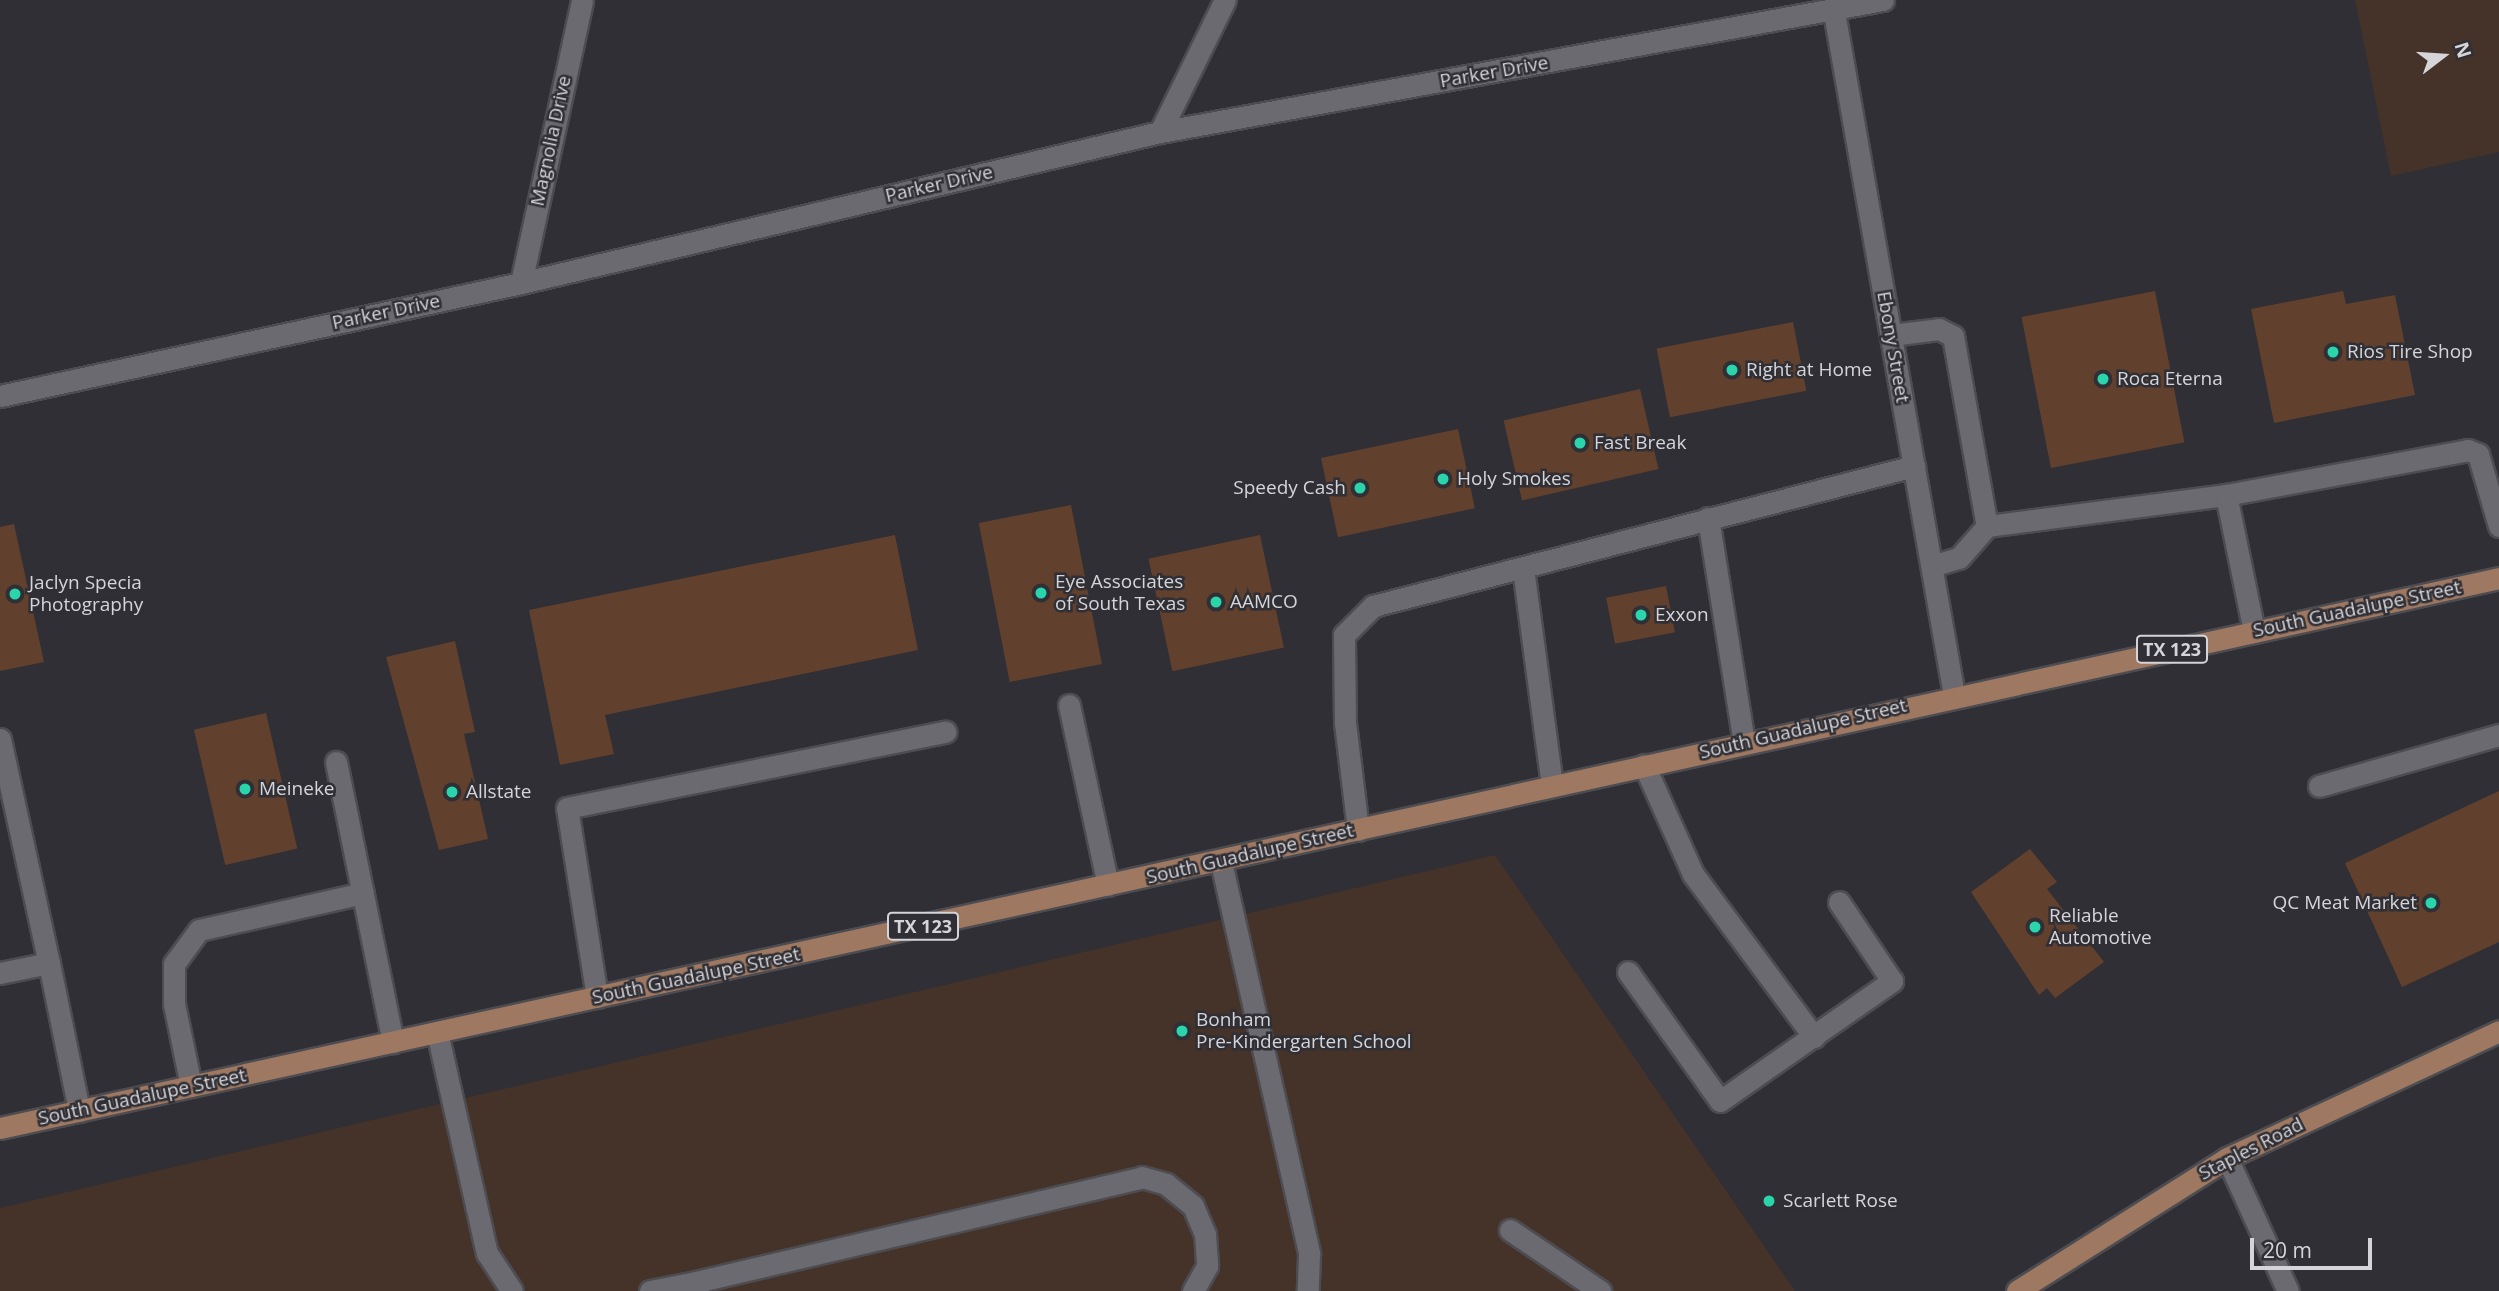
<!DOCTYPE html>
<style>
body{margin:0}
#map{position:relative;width:2499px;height:1291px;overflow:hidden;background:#2f2f35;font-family:"Open Sans",sans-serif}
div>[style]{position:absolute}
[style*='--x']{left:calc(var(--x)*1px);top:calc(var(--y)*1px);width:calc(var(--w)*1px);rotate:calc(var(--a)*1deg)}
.education>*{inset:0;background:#45332a}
.building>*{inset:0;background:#61412e;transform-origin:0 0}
.roads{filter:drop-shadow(2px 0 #4d4c51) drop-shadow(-2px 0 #4d4c51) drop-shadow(0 2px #4d4c51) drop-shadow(0 -2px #4d4c51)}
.minor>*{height:21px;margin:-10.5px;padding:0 10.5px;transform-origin:10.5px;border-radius:10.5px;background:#6a6a70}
.major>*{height:21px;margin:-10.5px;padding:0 10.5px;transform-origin:10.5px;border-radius:10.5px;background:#9e7861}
.dots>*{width:19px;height:19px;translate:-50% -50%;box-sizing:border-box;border:4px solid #2f2f35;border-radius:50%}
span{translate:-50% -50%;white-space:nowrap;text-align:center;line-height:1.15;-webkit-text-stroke:5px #2f2f35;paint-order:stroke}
.shield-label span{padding:2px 5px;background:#2f2f35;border:2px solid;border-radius:5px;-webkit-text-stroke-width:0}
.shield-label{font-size:18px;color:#d5d4d8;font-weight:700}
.street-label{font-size:19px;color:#d5d4d8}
.poi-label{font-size:19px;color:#d5d4d8}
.left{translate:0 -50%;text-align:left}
.right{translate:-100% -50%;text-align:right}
.north{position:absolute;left:2408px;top:21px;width:70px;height:70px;-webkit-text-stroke:5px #2f2f35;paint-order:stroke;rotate:73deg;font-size:19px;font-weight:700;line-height:28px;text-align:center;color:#d5d4d8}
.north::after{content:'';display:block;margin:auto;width:24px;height:32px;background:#d5d4d8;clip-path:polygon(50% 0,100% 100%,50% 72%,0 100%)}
.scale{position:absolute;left:2250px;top:1238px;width:122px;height:32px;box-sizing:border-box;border:4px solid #d5d4d8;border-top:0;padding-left:9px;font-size:21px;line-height:24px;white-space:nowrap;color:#d5d4d8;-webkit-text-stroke:5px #2f2f35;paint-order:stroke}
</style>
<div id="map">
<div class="education">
<div style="clip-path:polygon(2355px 0,2499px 0,2499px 152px,2391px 176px)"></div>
<div style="clip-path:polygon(1495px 855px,1795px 1291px,0 1291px,0 1208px)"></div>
</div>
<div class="building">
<div style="left:2155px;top:291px;width:154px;height:136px;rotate:79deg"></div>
<div style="clip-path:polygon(2343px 291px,2346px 304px,2395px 295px,2415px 395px,2274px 423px,2251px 309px)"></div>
<div style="left:1793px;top:322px;width:70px;height:139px;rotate:79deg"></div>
<div style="left:1640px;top:389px;width:82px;height:140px;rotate:77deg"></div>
<div style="left:1458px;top:429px;width:81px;height:140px;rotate:78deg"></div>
<div style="left:1071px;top:505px;width:162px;height:94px;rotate:79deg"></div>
<div style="clip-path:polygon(14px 524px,44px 662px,0 671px,0 527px)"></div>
<div style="clip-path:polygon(895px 535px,918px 650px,605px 715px,614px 754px,560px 765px,529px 610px)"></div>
<div style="left:1260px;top:535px;width:115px;height:114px;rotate:78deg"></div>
<div style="left:1666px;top:586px;width:47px;height:61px;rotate:79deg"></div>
<div style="clip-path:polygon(455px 641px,475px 732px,464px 734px,488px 839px,439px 850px,386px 657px)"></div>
<div style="left:266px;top:713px;width:139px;height:74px;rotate:77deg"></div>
<div style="clip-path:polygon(2499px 791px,2499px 942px,2402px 987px,2345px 863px)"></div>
<div style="clip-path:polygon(2030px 849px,2057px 882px,2047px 889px,2104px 962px,2055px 998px,2047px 988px,2039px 995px,1971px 892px)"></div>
</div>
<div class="roads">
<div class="minor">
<div style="--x:1839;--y:2;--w:11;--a:117"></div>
<div style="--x:1834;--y:12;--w:693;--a:80.04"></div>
<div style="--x:1160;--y:132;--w:147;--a:-63.8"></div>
<div style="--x:521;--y:283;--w:289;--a:-77.8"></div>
<div style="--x:1891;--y:335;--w:48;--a:-7.1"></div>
<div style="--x:1939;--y:329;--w:16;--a:27"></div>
<div style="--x:1953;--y:336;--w:193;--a:79.9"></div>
<div style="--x:0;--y:396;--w:533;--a:-12.24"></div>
<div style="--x:521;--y:283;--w:657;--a:-13.3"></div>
<div style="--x:1160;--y:132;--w:735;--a:-10.35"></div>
<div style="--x:2226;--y:495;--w:140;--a:78.4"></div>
<div style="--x:1708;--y:518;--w:227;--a:80.9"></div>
<div style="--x:1932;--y:566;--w:28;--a:-17"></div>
<div style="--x:1959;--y:558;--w:43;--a:-48.8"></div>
<div style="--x:1987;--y:526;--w:241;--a:-7.4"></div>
<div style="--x:2226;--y:495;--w:246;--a:-10.5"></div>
<div style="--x:2468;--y:450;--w:11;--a:22"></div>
<div style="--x:2478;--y:454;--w:75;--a:73.7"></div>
<div style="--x:1523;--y:568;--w:219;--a:82.4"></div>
<div style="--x:1069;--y:705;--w:184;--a:77.8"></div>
<div style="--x:0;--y:739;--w:229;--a:77.7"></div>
<div style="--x:336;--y:762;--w:286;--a:78.5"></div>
<div style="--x:1644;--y:765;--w:120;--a:65.8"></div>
<div style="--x:1693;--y:874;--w:203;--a:53.4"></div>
<div style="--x:2319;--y:786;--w:187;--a:-15.8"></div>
<div style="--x:1358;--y:830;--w:109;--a:-96.9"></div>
<div style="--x:1345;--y:722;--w:87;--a:-90.7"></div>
<div style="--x:1344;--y:635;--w:41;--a:-45"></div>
<div style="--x:1373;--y:606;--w:559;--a:-14.51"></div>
<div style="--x:1221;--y:862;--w:402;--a:77.3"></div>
<div style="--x:1309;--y:1254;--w:37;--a:92"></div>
<div style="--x:1628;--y:972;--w:158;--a:54.5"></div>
<div style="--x:1720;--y:1101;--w:210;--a:-34.9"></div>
<div style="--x:1892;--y:981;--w:95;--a:-123.9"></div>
<div style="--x:0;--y:973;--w:50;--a:-11.5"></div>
<div style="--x:49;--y:963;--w:151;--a:78.5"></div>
<div style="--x:597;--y:997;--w:191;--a:-99"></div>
<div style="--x:567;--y:808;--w:386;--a:-11.4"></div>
<div style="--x:437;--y:1032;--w:227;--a:77.3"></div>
<div style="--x:487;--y:1253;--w:45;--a:56.7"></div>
<div style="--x:191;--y:1086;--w:84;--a:-101.7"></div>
<div style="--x:174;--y:1004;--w:40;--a:-90"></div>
<div style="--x:174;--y:964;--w:42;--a:-53.7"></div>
<div style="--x:199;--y:930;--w:168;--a:-12.7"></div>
<div style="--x:2227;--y:1158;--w:146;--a:65.4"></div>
<div style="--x:1510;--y:1230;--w:109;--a:34.1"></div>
<div style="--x:696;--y:1282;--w:458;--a:-13.2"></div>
<div style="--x:1142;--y:1177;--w:25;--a:16"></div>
<div style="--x:1166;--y:1184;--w:35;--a:39"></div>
<div style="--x:1193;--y:1206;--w:30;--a:67"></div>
<div style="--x:1205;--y:1234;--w:32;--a:86"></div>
<div style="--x:1207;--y:1266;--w:29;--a:119"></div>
<div style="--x:650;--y:1291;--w:47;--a:-11.1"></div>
<div style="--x:696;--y:1282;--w:9;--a:77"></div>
</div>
<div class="major">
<div style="--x:0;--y:1128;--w:2559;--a:-12.41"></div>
<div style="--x:2017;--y:1291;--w:249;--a:-32.3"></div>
<div style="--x:2227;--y:1158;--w:300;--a:-25"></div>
</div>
</div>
<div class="dots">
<div style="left:2333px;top:352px;background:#2bd5ac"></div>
<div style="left:1732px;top:370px;background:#2bd5ac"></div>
<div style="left:2103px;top:379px;background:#2bd5ac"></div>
<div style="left:1580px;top:443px;background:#2bd5ac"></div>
<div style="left:1443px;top:479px;background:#2bd5ac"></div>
<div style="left:1360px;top:488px;background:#2bd5ac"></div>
<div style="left:1041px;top:593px;background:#2bd5ac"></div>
<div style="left:15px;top:594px;background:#2bd5ac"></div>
<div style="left:1216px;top:602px;background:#2bd5ac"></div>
<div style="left:1641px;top:615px;background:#2bd5ac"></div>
<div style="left:245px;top:789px;background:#2bd5ac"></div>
<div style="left:452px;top:792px;background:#2bd5ac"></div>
<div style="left:2431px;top:903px;background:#2bd5ac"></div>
<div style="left:2035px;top:927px;background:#2bd5ac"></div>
<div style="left:1182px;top:1031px;background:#2bd5ac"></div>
<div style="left:1769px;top:1201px;background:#2bd5ac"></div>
</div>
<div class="shield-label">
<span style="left:2172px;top:649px">TX 123</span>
<span style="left:923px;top:926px">TX 123</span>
</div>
<div class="street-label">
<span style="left:1494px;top:72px;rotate:-10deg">Parker Drive</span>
<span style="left:551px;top:141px;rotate:-78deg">Magnolia Drive</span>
<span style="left:939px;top:184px;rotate:-13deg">Parker Drive</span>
<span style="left:386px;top:312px;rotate:-12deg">Parker Drive</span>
<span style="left:1893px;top:347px;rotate:80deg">Ebony Street</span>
<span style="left:2357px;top:609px;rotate:-12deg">South Guadalupe Street</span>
<span style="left:1803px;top:729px;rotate:-13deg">South Guadalupe Street</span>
<span style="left:1250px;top:854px;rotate:-13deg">South Guadalupe Street</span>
<span style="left:696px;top:976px;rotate:-12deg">South Guadalupe Street</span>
<span style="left:142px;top:1097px;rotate:-12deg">South Guadalupe Street</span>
<span style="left:2251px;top:1149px;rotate:-27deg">Staples Road</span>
</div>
<div class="poi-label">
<span class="left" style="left:2347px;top:352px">Rios Tire Shop</span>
<span class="left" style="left:1746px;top:370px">Right at Home</span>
<span class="left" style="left:2117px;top:379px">Roca Eterna</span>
<span class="left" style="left:1594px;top:443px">Fast Break</span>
<span class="left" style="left:1457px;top:479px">Holy Smokes</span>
<span class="right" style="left:1346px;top:488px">Speedy Cash</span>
<span class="left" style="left:1055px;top:593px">Eye Associates<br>of South Texas</span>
<span class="left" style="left:29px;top:594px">Jaclyn Specia<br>Photography</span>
<span class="left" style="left:1230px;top:602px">AAMCO</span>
<span class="left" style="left:1655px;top:615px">Exxon</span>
<span class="left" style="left:259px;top:789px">Meineke</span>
<span class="left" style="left:466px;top:792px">Allstate</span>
<span class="right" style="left:2417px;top:903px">QC Meat Market</span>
<span class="left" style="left:2049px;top:927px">Reliable<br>Automotive</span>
<span class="left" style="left:1196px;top:1031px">Bonham<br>Pre-Kindergarten School</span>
<span class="left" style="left:1783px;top:1201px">Scarlett Rose</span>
</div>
<div class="north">N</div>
<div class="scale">20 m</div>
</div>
